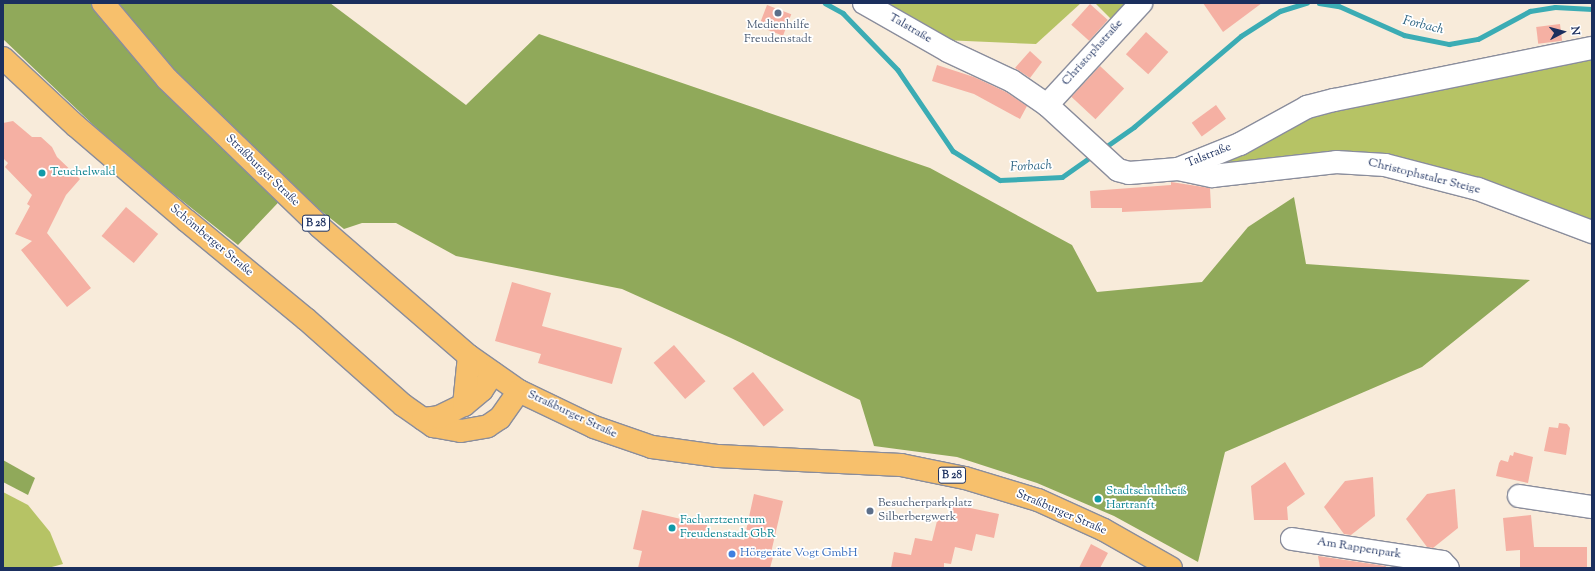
<!DOCTYPE html>
<meta charset="utf-8">
<style>
body{margin:0}
#map{position:relative;width:1595px;height:571px;overflow:hidden;background:#f8ebda;font-family:"Sorts Mill Goudy",serif}
div>[style]{position:absolute}
[style*='--x']{left:calc(var(--x)*1px);top:calc(var(--y)*1px);width:calc(var(--w)*1px);rotate:calc(var(--a)*1deg)}
.green>*{inset:0;background:#b6c365}
.forest>*{inset:0;background:#90a95a}
.stream>*{height:4.5px;margin:-2.25px;padding:0 2.25px;transform-origin:2.25px;border-radius:2.25px;background:#3bacb4}
.building>*{inset:0;background:#f5b0a3;transform-origin:0 0}
.roads{filter:drop-shadow(1px 0 #8a8d9c) drop-shadow(-1px 0 #8a8d9c) drop-shadow(0 1px #8a8d9c) drop-shadow(0 -1px #8a8d9c)}
.minor>*{height:22px;margin:-11px;padding:0 11px;transform-origin:11px;border-radius:11px;background:#fff}
.major>*{height:22px;margin:-11px;padding:0 11px;transform-origin:11px;border-radius:11px;background:#f7c06c}
.dots>*{width:11px;height:11px;translate:-50% -50%;box-sizing:border-box;border:2px solid #fff;border-radius:50%}
span{translate:-50% -50%;white-space:nowrap;text-align:center;line-height:1.15;-webkit-text-stroke:3.5px #fff;paint-order:stroke}
.shield-label span{padding:1px 3px;background:#fff;border:1px solid;border-radius:3px;-webkit-text-stroke-width:0}
.shield-label{font-size:11px;color:#1b2f5e;font-weight:700}
.service-label{font-size:12px;color:#4e5e75}
.left{translate:0 -50%;text-align:left}
.street-label{font-size:12px;color:#1b2f5e}
.culture-label{font-size:12px;color:#0d838f}
.shop-label{font-size:12px;color:#366cbe}
.water-label{font-size:13px;color:#286180;font-style:italic}
.frame{position:absolute;inset:0;border:4px solid #1b2f5e;pointer-events:none}
.north{position:absolute;left:1543px;top:12px;width:40px;height:40px;-webkit-text-stroke:3px #fff;paint-order:stroke;rotate:84deg;font-size:11px;font-weight:700;line-height:16px;text-align:center;color:#1b2f5e}
.north::after{content:'';display:block;margin:auto;width:14px;height:18px;background:#1b2f5e;clip-path:polygon(50% 0,100% 100%,50% 72%,0 100%)}
</style>
<div id="map">
<div class="green">
<div style="clip-path:polygon(876px 3px,1081px 3px,1036px 44px,943px 40px)"></div>
<div style="clip-path:polygon(1095px 3px,1144px 3px,1120px 28px)"></div>
<div style="clip-path:polygon(1592px 60px,1592px 226px,1388px 160px,1217px 171px,1215px 164px,1307px 116px,1338px 106px)"></div>
<div style="clip-path:polygon(3px 492px,28px 505px,50px 532px,63px 564px,48px 568px,3px 568px)"></div>
</div>
<div class="forest">
<div style="clip-path:polygon(3px 3px,330px 3px,466px 105px,539px 34px,930px 168px,1072px 245px,1097px 292px,1202px 282px,1248px 227px,1294px 197px,1306px 264px,1530px 280px,1422px 367px,1225px 452px,1198px 562px,1114px 516px,1037px 483px,957px 457px,874px 446px,860px 400px,731px 338px,622px 289px,456px 256px,396px 223px,362px 223px,344px 229px,292px 188px,238px 245px,126px 156px,3px 39px)"></div>
<div style="clip-path:polygon(3px 460px,35px 478px,28px 495px,3px 482px)"></div>
</div>
<div class="stream">
<div style="--x:825;--y:3;--w:21;--a:29"></div>
<div style="--x:843;--y:13;--w:79;--a:46"></div>
<div style="--x:898;--y:70;--w:98;--a:55.8"></div>
<div style="--x:953;--y:151;--w:55;--a:31.7"></div>
<div style="--x:1000;--y:180;--w:62;--a:-2.8"></div>
<div style="--x:1062;--y:177;--w:39;--a:-35"></div>
<div style="--x:1319;--y:3;--w:20;--a:9"></div>
<div style="--x:1339;--y:6;--w:71;--a:24"></div>
<div style="--x:1404;--y:35;--w:46;--a:11.3"></div>
<div style="--x:1449;--y:44;--w:29;--a:-10"></div>
<div style="--x:1478;--y:39;--w:59;--a:-28.3"></div>
<div style="--x:1530;--y:11;--w:25;--a:-9"></div>
<div style="--x:1555;--y:7;--w:37;--a:3"></div>
<div style="--x:1104;--y:148;--w:37;--a:-35"></div>
<div style="--x:1134;--y:127;--w:140;--a:-40.4"></div>
<div style="--x:1241;--y:36;--w:46;--a:-32.7"></div>
<div style="--x:1280;--y:11;--w:28;--a:-17"></div>
</div>
<div class="building">
<div style="clip-path:polygon(1203px 3px,1262px 3px,1223px 32px)"></div>
<div style="left:1090px;top:4px;width:24px;height:28px;rotate:42deg"></div>
<div style="left:767px;top:5px;width:26px;height:23px;rotate:21deg"></div>
<div style="left:1560px;top:24px;width:17px;height:24px;rotate:83deg"></div>
<div style="left:1146px;top:32px;width:30px;height:30px;rotate:42deg"></div>
<div style="clip-path:polygon(1030px 51px,1042px 62px,1030px 78px,1015px 68px)"></div>
<div style="clip-path:polygon(937px 65px,974px 77px,1006px 92px,1027px 106px,1020px 119px,974px 94px,932px 81px)"></div>
<div style="left:1100px;top:66px;width:33px;height:42px;rotate:43deg"></div>
<div style="left:1216px;top:105px;width:17px;height:30px;rotate:54deg"></div>
<div style="clip-path:polygon(13px 121px,32px 137px,41px 137px,52px 147px,57px 157px,80px 179px,66px 195px,47px 233px,91px 288px,67px 307px,21px 250px,32px 241px,15px 234px,30px 206px,27px 204px,32px 195px,5px 167px,8px 163px,3px 158px,3px 123px)"></div>
<div style="clip-path:polygon(1171px 182px,1210px 188px,1211px 208px,1122px 212px,1122px 208px,1091px 208px,1090px 191px,1171px 185px)"></div>
<div style="left:126px;top:207px;width:42px;height:38px;rotate:40deg"></div>
<div style="clip-path:polygon(512px 282px,551px 293px,542px 326px,622px 348px,612px 384px,538px 363px,541px 354px,495px 341px)"></div>
<div style="left:674px;top:345px;width:48px;height:27px;rotate:49deg"></div>
<div style="left:753px;top:372px;width:49px;height:26px;rotate:51deg"></div>
<div style="clip-path:polygon(1559px 423px,1567px 424px,1570px 428px,1566px 455px,1544px 451px,1549px 427px,1558px 428px)"></div>
<div style="clip-path:polygon(1514px 452px,1533px 457px,1528px 483px,1496px 476px,1499px 463px,1501px 460px,1508px 462px,1510px 455px,1513px 456px)"></div>
<div style="clip-path:polygon(1285px 462px,1305px 494px,1287px 507px,1288px 520px,1254px 520px,1251px 486px)"></div>
<div style="clip-path:polygon(1373px 477px,1375px 516px,1351px 535px,1344px 534px,1324px 507px,1345px 481px)"></div>
<div style="clip-path:polygon(1455px 489px,1458px 528px,1433px 548px,1427px 547px,1406px 519px,1427px 494px)"></div>
<div style="clip-path:polygon(754px 494px,783px 501px,770px 557px,773px 557px,770px 568px,638px 568px,642px 551px,633px 549px,642px 510px,707px 525px,706px 531px,744px 540px)"></div>
<div style="clip-path:polygon(951px 504px,999px 514px,994px 538px,976px 534px,972px 551px,955px 547px,951px 564px,944px 563px,944px 568px,891px 568px,894px 552px,911px 555px,915px 538px,932px 541px,939px 513px,949px 515px)"></div>
<div style="clip-path:polygon(1531px 515px,1534px 547px,1587px 547px,1587px 568px,1520px 568px,1520px 550px,1506px 551px,1503px 518px)"></div>
<div style="clip-path:polygon(1091px 544px,1108px 553px,1100px 568px,1079px 568px)"></div>
<div style="clip-path:polygon(1318px 556px,1386px 566px,1385px 568px,1320px 568px)"></div>
</div>
<div class="roads">
<div class="minor">
<div style="--x:864;--y:3;--w:97;--a:29.7"></div>
<div style="--x:948;--y:51;--w:71;--a:25.1"></div>
<div style="--x:1012;--y:81;--w:42;--a:34.4"></div>
<div style="--x:1047;--y:105;--w:96;--a:42.5"></div>
<div style="--x:1118;--y:170;--w:11;--a:15"></div>
<div style="--x:1129;--y:173;--w:49;--a:-4.7"></div>
<div style="--x:1178;--y:169;--w:67;--a:-22"></div>
<div style="--x:1240;--y:144;--w:77;--a:-28.9"></div>
<div style="--x:1307;--y:107;--w:28;--a:-15"></div>
<div style="--x:1334;--y:100;--w:263;--a:-11.4"></div>
<div style="--x:1047;--y:105;--w:139;--a:-47.3"></div>
<div style="--x:1178;--y:169;--w:35;--a:12"></div>
<div style="--x:1212;--y:176;--w:125;--a:-6.4"></div>
<div style="--x:1336;--y:162;--w:49;--a:3.5"></div>
<div style="--x:1385;--y:165;--w:96;--a:14.5"></div>
<div style="--x:1478;--y:189;--w:122;--a:20.7"></div>
<div style="--x:1519;--y:496;--w:74;--a:8.6"></div>
<div style="--x:1292;--y:539;--w:152;--a:8.7"></div>
<div style="--x:1442;--y:562;--w:8;--a:45"></div>
</div>
<div class="major">
<div style="--x:103;--y:3;--w:99;--a:49.9"></div>
<div style="--x:167;--y:79;--w:213;--a:44"></div>
<div style="--x:320;--y:227;--w:197;--a:40.9"></div>
<div style="--x:469;--y:356;--w:61;--a:35"></div>
<div style="--x:519;--y:391;--w:83;--a:25.6"></div>
<div style="--x:594;--y:427;--w:61;--a:19"></div>
<div style="--x:652;--y:447;--w:67;--a:7.8"></div>
<div style="--x:718;--y:456;--w:183;--a:2.8"></div>
<div style="--x:901;--y:465;--w:65;--a:11.5"></div>
<div style="--x:965;--y:478;--w:76;--a:16.8"></div>
<div style="--x:1038;--y:500;--w:72;--a:24.4"></div>
<div style="--x:1104;--y:530;--w:77;--a:29.6"></div>
<div style="--x:3;--y:58;--w:100;--a:43"></div>
<div style="--x:76;--y:126;--w:146;--a:40.6"></div>
<div style="--x:187;--y:221;--w:154;--a:39.5"></div>
<div style="--x:306;--y:319;--w:130;--a:41.6"></div>
<div style="--x:403;--y:405;--w:37;--a:35"></div>
<div style="--x:433;--y:426;--w:28;--a:10"></div>
<div style="--x:461;--y:431;--w:27;--a:-10"></div>
<div style="--x:488;--y:426;--w:14;--a:-34"></div>
<div style="--x:500;--y:418;--w:33;--a:-55"></div>
<div style="--x:464;--y:405;--w:23;--a:-40"></div>
<div style="--x:482;--y:390;--w:20;--a:-57"></div>
<div style="--x:423;--y:419;--w:16;--a:-7"></div>
<div style="--x:439;--y:417;--w:28;--a:-26"></div>
<div style="--x:464;--y:405;--w:49;--a:-84.2"></div>
</div>
</div>
<div class="dots">
<div style="left:778px;top:13px;background:#5c6f8a"></div>
<div style="left:42px;top:173px;background:#0f9aa8"></div>
<div style="left:1098px;top:499px;background:#0f9aa8"></div>
<div style="left:870px;top:511px;background:#5c6f8a"></div>
<div style="left:672px;top:528px;background:#0f9aa8"></div>
<div style="left:732px;top:554px;background:#3f7fe0"></div>
</div>
<div class="shield-label">
<span style="left:316px;top:223px">B 28</span>
<span style="left:952px;top:475px">B 28</span>
</div>
<div class="service-label">
<span style="left:778px;top:33px">Medienhilfe<br>Freudenstadt</span>
<span class="left" style="left:878px;top:511px">Besucherparkplatz<br>Silberbergwerk</span>
</div>
<div class="street-label">
<span style="left:910px;top:29px;rotate:30deg">Talstraße</span>
<span style="left:1093px;top:53px;rotate:-48deg">Christophstraße</span>
<span style="left:1209px;top:156px;rotate:-22deg">Talstraße</span>
<span style="left:262px;top:171px;rotate:44deg">Straßburger Straße</span>
<span style="left:1424px;top:177px;rotate:14deg">Christophstaler Steige</span>
<span style="left:211px;top:241px;rotate:40deg">Schömberger Straße</span>
<span style="left:572px;top:415px;rotate:25deg">Straßburger Straße</span>
<span style="left:1061px;top:513px;rotate:23deg">Straßburger Straße</span>
<span style="left:1359px;top:549px;rotate:9deg">Am Rappenpark</span>
</div>
<div class="culture-label">
<span class="left" style="left:50px;top:173px">Teuchelwald</span>
<span class="left" style="left:1106px;top:499px">Stadtschultheiß<br>Hartranft</span>
<span class="left" style="left:680px;top:528px">Facharztzentrum<br>Freudenstadt GbR</span>
</div>
<div class="shop-label">
<span class="left" style="left:740px;top:554px">Hörgeräte Vogt GmbH</span>
</div>
<div class="water-label">
<span style="left:1423px;top:26px;rotate:14deg">Forbach</span>
<span style="left:1031px;top:167px;rotate:-3deg">Forbach</span>
</div>
<div class="frame"></div>
<div class="north">N</div>
</div>
